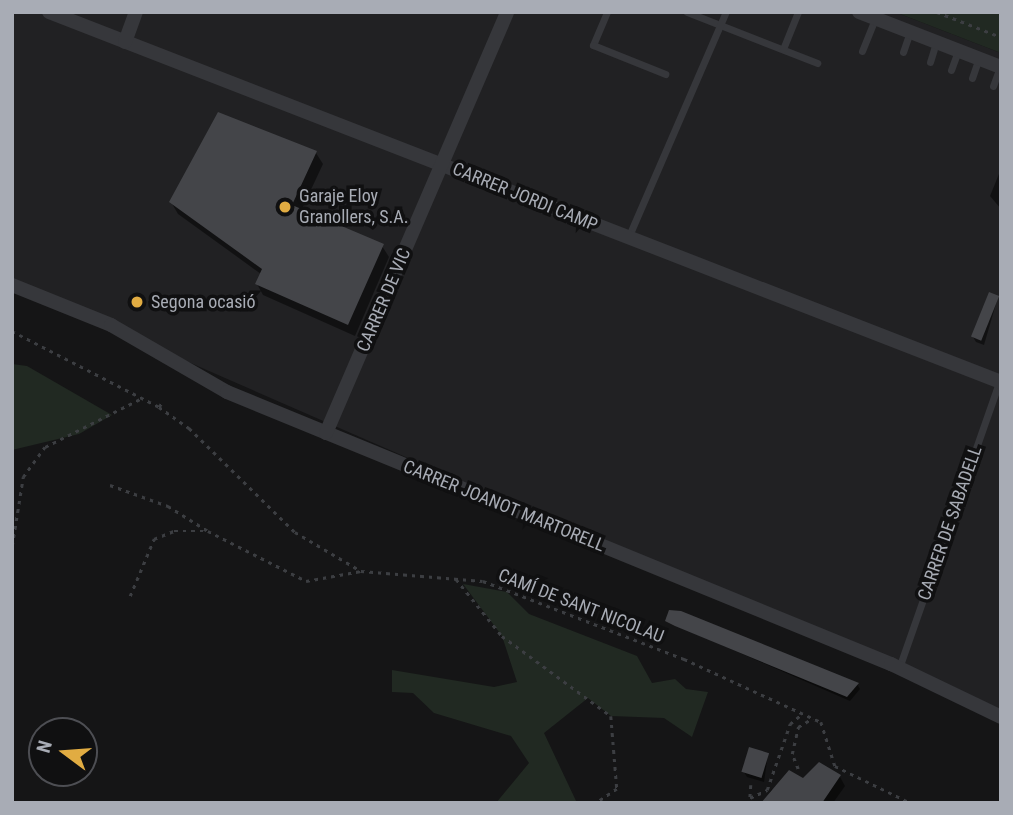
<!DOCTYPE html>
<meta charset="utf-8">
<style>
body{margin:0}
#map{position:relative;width:1013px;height:815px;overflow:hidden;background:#151516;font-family:"Roboto Condensed",sans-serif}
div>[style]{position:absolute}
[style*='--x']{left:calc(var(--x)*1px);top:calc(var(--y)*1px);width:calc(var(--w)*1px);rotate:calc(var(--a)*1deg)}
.built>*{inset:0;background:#212123}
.green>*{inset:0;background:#212922}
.shadow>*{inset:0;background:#0007}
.building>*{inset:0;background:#444549;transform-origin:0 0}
.path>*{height:2.5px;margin-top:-1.25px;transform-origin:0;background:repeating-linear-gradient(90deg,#3c3e42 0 3.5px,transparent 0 8.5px)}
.service>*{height:7px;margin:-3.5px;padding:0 3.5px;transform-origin:3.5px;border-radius:3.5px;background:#36373b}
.minor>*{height:14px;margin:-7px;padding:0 7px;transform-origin:7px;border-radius:7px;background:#36373b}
.dots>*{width:19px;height:19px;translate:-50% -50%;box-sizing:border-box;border:4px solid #101011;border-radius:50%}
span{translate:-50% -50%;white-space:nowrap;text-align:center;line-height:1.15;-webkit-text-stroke:7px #101011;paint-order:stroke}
.poi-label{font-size:18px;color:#a8acb5}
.left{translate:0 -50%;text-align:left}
.street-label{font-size:18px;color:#a8acb5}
.frame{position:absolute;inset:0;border:14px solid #a8acb5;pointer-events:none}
.north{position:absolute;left:28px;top:717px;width:70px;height:70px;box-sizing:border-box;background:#101011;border:2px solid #4d4e53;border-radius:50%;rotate:286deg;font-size:19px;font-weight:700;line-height:28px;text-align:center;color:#a8acb5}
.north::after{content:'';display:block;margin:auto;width:24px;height:32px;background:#e1ac42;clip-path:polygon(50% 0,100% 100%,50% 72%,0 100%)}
</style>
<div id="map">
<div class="built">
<div style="clip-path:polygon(12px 12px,895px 12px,1001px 53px,1001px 717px,12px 285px)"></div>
</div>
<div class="green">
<div style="clip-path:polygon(895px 12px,1001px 12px,1001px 53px)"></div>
<div style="clip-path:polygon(12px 364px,27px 366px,112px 415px,79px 434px,12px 450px)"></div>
<div style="clip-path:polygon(463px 584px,507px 592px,529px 614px,637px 656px,652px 683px,675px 679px,686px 689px,708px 692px,692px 737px,664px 718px,611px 716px,588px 698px,544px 733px,577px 803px,496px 803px,529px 763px,511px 736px,434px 713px,413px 693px,392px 692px,392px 670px,494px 687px,517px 682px,502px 636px)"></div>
</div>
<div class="shadow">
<div style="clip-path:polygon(316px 153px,323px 164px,301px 211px,382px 246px,389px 257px,355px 336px,263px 295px,257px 284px,261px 274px,178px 214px,171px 202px)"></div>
<div style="clip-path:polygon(1001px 169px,1001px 209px,990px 196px)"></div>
<div style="clip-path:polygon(998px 297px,984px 345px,976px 342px,973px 337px)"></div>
<div style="clip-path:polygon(667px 621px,857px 684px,860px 689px,850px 701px)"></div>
<div style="clip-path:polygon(768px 754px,764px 782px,747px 777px,744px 772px)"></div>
<div style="clip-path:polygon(840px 777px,845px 786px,833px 803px,763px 803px,772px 789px)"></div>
</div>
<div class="building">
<div style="clip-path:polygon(218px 112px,317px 151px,292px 205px,384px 244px,348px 325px,255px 284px,262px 269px,169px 202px)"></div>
<div style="left:989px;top:292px;width:11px;height:48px;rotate:22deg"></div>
<div style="clip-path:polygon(669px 610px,681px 611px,859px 683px,847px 697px,675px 626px,665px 621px)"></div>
<div style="left:749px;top:747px;width:21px;height:26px;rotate:17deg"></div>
<div style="clip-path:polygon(819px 762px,841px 775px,822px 803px,761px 803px,789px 770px,803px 778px)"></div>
</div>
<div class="path">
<div style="--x:937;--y:12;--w:69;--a:21.3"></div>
<div style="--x:12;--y:331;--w:165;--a:27.3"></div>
<div style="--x:159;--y:407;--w:37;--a:35"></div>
<div style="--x:189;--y:428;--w:148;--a:44.5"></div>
<div style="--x:295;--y:532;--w:77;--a:30.6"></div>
<div style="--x:361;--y:571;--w:122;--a:4.7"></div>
<div style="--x:483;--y:581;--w:216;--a:21.2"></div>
<div style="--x:684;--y:659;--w:151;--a:24.7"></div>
<div style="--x:821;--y:722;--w:46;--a:72.3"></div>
<div style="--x:835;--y:766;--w:85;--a:26"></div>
<div style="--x:159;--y:407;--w:8;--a:-60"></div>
<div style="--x:110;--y:485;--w:62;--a:19.9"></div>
<div style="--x:168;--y:506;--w:47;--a:32"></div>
<div style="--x:12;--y:546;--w:70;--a:-80.9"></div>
<div style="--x:23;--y:477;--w:37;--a:-54"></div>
<div style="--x:45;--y:447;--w:109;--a:-26.8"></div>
<div style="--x:456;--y:579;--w:73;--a:51.1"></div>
<div style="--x:502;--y:636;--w:135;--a:36.3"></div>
<div style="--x:611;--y:716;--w:73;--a:85.3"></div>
<div style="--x:617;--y:789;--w:25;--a:146"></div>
<div style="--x:130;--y:596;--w:62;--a:-67.2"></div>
<div style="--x:154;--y:539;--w:22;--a:-22"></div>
<div style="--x:174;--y:531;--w:34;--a:0"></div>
<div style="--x:208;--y:531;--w:110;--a:27"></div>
<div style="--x:306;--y:581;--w:56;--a:-10.3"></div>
<div style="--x:798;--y:769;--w:16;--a:-112"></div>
<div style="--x:792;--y:754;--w:28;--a:-77"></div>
<div style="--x:798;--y:727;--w:17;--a:-31"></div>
<div style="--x:751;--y:785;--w:13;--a:94"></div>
<div style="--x:750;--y:798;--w:19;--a:-25"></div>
<div style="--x:767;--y:790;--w:70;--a:-70.8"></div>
<div style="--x:790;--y:724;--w:16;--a:-40"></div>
<div style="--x:496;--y:803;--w:5;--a:0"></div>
</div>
<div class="service">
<div style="--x:607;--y:12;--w:36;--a:113"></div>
<div style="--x:593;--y:45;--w:78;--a:21.9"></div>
<div style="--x:687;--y:12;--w:140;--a:21.4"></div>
<div style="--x:783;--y:49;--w:40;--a:-68"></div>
<div style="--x:862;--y:51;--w:35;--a:-68"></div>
<div style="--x:903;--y:52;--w:21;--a:-71"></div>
<div style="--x:930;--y:62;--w:21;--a:-73"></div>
<div style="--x:951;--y:70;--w:20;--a:-70"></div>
<div style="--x:972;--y:78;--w:21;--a:-71"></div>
<div style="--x:993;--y:86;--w:20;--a:-70"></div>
<div style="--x:628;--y:238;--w:246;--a:-66.6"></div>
<div style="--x:899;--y:668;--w:303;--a:-70.7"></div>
</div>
<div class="minor">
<div style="--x:49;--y:12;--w:1021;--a:21.24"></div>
<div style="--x:859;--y:12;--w:152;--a:21.2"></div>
<div style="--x:125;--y:42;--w:32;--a:-70"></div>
<div style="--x:12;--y:285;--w:107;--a:22"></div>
<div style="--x:111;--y:325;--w:134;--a:30"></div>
<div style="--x:227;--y:392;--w:718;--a:22.28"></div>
<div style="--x:891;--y:664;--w:122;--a:25.7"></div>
<div style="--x:326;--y:433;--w:458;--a:-66.7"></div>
</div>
<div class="dots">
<div style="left:285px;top:207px;background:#e1ac42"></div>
<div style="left:137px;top:302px;background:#e1ac42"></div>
</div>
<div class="poi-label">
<span class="left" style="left:299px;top:207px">Garaje Eloy<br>Granollers, S.A.</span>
<span class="left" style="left:151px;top:302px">Segona ocasió</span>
</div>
<div class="street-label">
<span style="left:525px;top:197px;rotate:22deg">CARRER JORDI CAMP</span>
<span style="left:384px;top:300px;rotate:-67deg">CARRER DE VIC</span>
<span style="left:504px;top:506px;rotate:22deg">CARRER JOANOT MARTORELL</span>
<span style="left:950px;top:523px;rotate:-71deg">CARRER DE SABADELL</span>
<span style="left:581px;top:606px;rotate:21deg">CAMÍ DE SANT NICOLAU</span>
</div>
<div class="frame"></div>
<div class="north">N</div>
</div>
